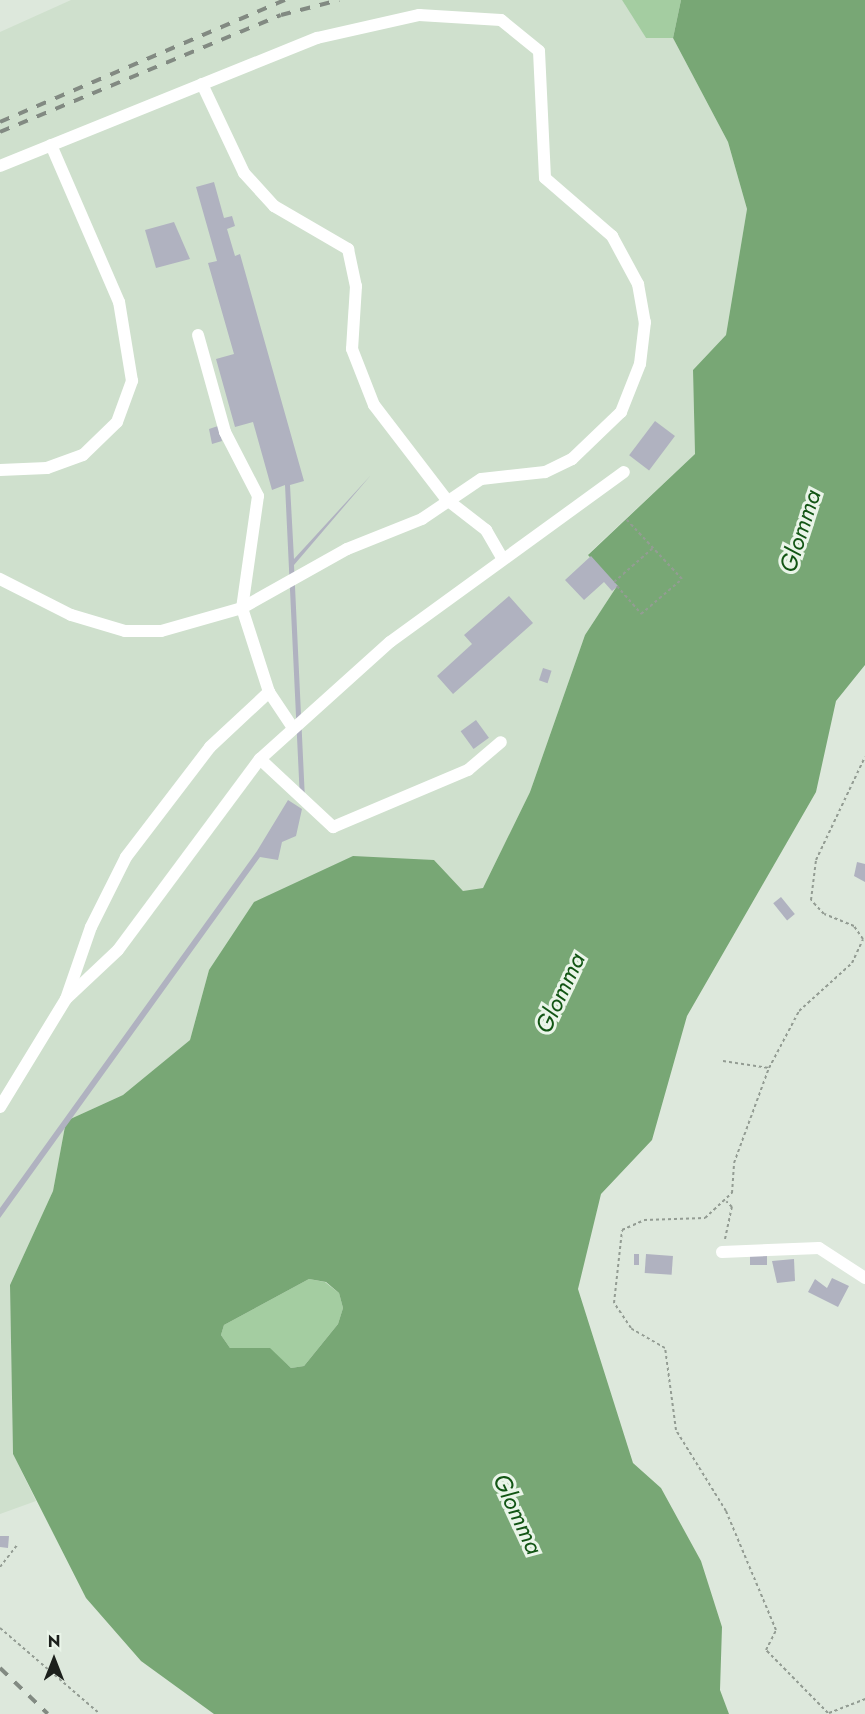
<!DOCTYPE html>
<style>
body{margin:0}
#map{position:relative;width:865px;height:1714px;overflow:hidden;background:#dde8dc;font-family:Jost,sans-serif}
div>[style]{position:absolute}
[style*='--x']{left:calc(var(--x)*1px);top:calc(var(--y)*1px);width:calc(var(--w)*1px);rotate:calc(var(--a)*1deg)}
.built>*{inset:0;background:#cfe0cd}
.green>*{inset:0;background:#a4cda1}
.water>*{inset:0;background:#78a775}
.building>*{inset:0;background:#b0b2c0;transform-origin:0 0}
.path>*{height:2px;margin-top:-1px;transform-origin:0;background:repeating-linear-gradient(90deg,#939c93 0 3px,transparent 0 6px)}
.minor>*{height:12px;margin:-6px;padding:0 6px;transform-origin:6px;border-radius:6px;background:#fff}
.rail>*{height:4px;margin-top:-2px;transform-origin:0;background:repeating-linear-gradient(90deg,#828a82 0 10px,transparent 0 20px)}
span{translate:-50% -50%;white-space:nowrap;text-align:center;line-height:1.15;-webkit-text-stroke:6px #eaf5e9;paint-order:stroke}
.water-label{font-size:24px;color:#125514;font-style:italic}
.north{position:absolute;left:24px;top:1630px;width:60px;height:60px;-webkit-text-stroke:4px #eaf5e9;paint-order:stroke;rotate:0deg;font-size:16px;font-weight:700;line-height:24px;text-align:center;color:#1c201c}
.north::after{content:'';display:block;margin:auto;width:21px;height:27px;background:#1c201c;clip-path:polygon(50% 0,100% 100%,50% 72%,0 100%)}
</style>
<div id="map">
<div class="built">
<div style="clip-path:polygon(71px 0,622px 0,646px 38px,673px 38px,728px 142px,747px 209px,726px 335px,693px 370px,695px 454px,588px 554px,617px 586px,585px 635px,530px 792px,483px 888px,463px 891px,434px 860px,209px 970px,190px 1040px,123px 1095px,66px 1121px,53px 1191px,10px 1285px,13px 1454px,36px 1501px,0 1514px,0 32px)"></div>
</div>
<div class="green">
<div style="clip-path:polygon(622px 0,681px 0,673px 38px,646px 38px)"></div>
<div style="clip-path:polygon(309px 1279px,325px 1282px,339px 1293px,343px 1308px,338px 1324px,304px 1366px,291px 1368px,270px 1349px,230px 1348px,221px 1335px,224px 1325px)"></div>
</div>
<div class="water">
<div style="clip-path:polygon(evenodd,681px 0,865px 0,865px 665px,836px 701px,816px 792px,687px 1016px,652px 1140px,601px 1194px,578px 1289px,633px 1463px,661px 1488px,701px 1561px,722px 1627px,720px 1690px,729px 1714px,214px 1714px,141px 1661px,86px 1598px,13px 1454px,10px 1285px,53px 1191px,66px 1121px,123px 1095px,190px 1040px,209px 970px,254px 902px,353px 856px,434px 860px,463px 891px,483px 888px,530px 792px,585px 635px,617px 586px,588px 555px,695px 454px,693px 370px,726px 335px,747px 209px,728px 142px,673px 38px,681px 0,309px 1279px,326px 1282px,339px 1293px,343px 1308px,338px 1324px,304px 1366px,291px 1368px,270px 1348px,230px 1348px,221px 1335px,224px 1325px,309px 1279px)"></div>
</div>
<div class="building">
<div style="clip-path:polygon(214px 182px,224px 218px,232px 216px,235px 226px,227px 229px,235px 256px,240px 254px,304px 481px,290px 485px,294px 559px,371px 475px,294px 565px,305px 800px,300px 800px,285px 485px,272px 490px,253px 422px,235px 427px,216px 359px,234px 354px,208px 263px,217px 261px,196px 187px)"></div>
<div style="clip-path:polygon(174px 222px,190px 259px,156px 268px,145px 230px)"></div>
<div style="left:655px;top:421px;width:25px;height:43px;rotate:37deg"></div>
<div style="clip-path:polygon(218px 426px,222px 441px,212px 444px,209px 429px)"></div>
<div style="clip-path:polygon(591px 556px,618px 586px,612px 591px,604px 582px,584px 600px,565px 580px)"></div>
<div style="clip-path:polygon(509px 596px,533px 623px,453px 694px,437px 676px,472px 644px,464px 635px)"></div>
<div style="left:543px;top:668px;width:9px;height:13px;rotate:18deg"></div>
<div style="left:476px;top:720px;width:22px;height:19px;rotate:54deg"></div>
<div style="clip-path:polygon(288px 800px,302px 809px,296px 836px,282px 842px,278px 860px,260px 857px,0 1218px,0 1208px,257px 851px)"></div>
<div style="clip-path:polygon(857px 862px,865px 864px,865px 882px,854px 876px)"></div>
<div style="left:781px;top:897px;width:22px;height:10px;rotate:51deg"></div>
<div style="left:634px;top:1254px;width:5px;height:11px"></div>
<div style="left:646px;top:1254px;width:27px;height:19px;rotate:4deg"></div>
<div style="left:767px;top:1256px;width:9px;height:17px;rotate:90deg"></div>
<div style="clip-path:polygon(794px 1259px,795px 1281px,777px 1283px,772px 1261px)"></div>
<div style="clip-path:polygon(832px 1278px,849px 1286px,838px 1307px,808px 1292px,815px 1279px,827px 1288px)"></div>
<div style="clip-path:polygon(0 1536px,9px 1536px,8px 1548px,0 1547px)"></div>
</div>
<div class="path">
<div style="--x:614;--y:582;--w:52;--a:-41.1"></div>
<div style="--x:617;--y:586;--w:37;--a:49"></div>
<div style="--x:641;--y:614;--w:54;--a:-40.5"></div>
<div style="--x:682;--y:579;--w:81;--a:-133"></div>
<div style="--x:723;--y:1061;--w:47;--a:8.7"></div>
<div style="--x:725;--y:1239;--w:33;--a:-78"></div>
<div style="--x:732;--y:1207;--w:8;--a:-135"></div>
<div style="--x:0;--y:1567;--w:28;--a:-52"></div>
<div style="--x:0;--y:1628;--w:132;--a:40.7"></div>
<div style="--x:828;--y:1713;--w:88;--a:-134.5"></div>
<div style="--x:766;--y:1650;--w:22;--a:-63"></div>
<div style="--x:776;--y:1630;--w:129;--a:-112.8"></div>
<div style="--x:726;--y:1511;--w:95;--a:-121.7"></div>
<div style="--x:676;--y:1430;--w:83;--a:-97.6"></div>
<div style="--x:665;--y:1348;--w:39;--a:-150"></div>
<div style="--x:631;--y:1328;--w:30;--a:-124"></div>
<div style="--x:614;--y:1303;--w:73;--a:-83.7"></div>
<div style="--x:622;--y:1230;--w:24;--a:-24"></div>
<div style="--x:644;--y:1220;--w:61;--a:-1.9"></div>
<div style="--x:705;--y:1218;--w:37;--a:-43"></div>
<div style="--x:732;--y:1193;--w:30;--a:-86"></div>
<div style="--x:734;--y:1163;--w:101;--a:-69.8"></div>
<div style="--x:769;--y:1068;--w:64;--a:-62.2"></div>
<div style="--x:799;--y:1011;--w:72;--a:-42.2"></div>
<div style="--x:852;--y:963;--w:26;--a:-65"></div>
<div style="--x:863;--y:939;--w:16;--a:-125"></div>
<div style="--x:854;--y:926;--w:32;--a:-158"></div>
<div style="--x:824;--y:914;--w:19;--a:-133"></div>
<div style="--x:811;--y:900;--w:40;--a:-82.9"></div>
<div style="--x:816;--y:860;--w:114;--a:-64.6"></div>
<div style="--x:829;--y:1713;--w:39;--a:-21"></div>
</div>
<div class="minor">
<div style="--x:202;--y:84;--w:98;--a:64.7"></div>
<div style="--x:244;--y:173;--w:45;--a:47.7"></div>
<div style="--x:274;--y:206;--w:86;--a:30.2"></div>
<div style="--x:348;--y:249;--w:38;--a:78"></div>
<div style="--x:356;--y:286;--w:63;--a:93.6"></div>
<div style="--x:352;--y:349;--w:60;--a:68.6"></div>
<div style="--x:374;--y:405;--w:118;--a:52.5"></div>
<div style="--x:446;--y:499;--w:51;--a:37.8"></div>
<div style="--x:486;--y:530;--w:32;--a:60"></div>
<div style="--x:0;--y:166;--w:342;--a:-22"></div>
<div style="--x:317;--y:38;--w:105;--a:-12.7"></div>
<div style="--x:419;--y:15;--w:82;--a:3.5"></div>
<div style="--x:501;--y:20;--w:49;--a:39.2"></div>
<div style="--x:539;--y:51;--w:127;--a:87.3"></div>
<div style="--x:545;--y:178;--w:89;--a:40.9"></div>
<div style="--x:612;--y:236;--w:55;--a:61.6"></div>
<div style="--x:638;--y:284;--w:39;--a:80"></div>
<div style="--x:645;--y:322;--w:42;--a:96.8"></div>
<div style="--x:640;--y:364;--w:52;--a:111.6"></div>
<div style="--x:621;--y:412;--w:68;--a:136.2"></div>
<div style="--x:572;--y:459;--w:30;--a:154"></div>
<div style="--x:545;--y:472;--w:64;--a:173.8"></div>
<div style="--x:481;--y:479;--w:71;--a:145.9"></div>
<div style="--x:422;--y:519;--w:81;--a:158.2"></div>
<div style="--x:347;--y:549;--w:120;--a:150.7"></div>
<div style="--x:242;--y:608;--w:84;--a:164.1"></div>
<div style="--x:161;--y:631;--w:36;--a:180"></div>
<div style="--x:125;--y:631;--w:56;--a:-163.5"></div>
<div style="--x:71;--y:615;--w:80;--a:-153.1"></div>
<div style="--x:198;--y:335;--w:101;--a:74.4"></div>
<div style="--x:225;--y:432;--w:72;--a:62.7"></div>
<div style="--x:258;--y:496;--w:113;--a:98.1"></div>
<div style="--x:242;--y:608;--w:88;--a:72.2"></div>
<div style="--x:0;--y:470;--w:47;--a:-2.4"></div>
<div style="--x:47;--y:468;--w:38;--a:-20"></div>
<div style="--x:83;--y:455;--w:47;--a:-44.1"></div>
<div style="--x:117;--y:422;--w:44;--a:-69.9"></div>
<div style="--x:132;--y:381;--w:80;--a:-99.3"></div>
<div style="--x:119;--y:302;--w:171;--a:-113.4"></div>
<div style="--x:260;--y:759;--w:100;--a:43"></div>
<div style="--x:333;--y:827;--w:147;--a:-22.9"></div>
<div style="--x:468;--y:770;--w:43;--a:-40.3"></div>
<div style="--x:66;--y:999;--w:71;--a:-43.3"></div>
<div style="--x:118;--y:950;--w:238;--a:-53.4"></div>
<div style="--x:260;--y:759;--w:175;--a:-42"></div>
<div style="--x:390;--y:642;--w:289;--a:-36"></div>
<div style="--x:0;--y:1107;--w:127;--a:-58.6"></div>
<div style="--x:66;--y:999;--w:76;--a:-70.9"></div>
<div style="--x:91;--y:927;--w:78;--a:-63.4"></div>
<div style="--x:126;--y:857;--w:138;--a:-52.6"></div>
<div style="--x:210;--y:747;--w:81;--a:-43"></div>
<div style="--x:269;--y:692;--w:43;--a:56.3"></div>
<div style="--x:722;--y:1252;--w:97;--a:-2.4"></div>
<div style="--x:819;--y:1248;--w:55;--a:33.1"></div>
</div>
<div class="rail">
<div style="--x:0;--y:122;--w:310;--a:-23.2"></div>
<div style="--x:0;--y:132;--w:304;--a:-22.6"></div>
<div style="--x:281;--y:15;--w:60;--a:-14.5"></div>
<div style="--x:0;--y:1668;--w:66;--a:43.8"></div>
</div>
<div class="water-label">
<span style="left:800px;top:531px;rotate:-72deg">Glomma</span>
<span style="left:560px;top:993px;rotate:-65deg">Glomma</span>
<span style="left:518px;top:1514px;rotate:65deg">Glomma</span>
</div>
<div class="north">N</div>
</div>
